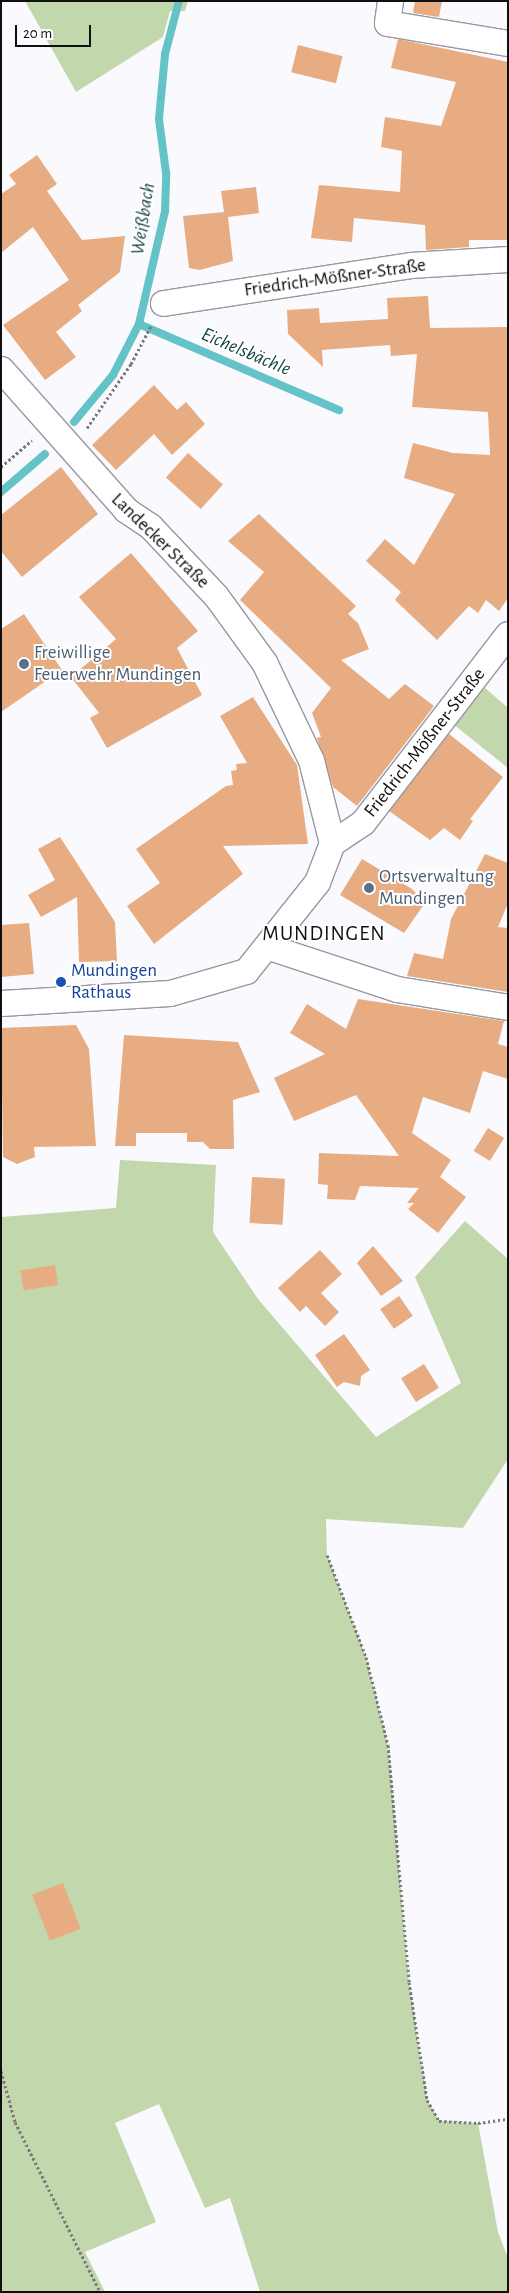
<!DOCTYPE html>
<meta charset="utf-8">
<style>
body{margin:0}
#map{position:relative;width:509px;height:2293px;overflow:hidden;background:#faf9fe;font-family:"Alegreya Sans",sans-serif}
div>[style]{position:absolute}
[style*='--x']{left:calc(var(--x)*1px);top:calc(var(--y)*1px);width:calc(var(--w)*1px);rotate:calc(var(--a)*1deg)}
.green>*{inset:0;background:#c2d7ab}
.stream>*{height:8px;margin:-4px;padding:0 4px;transform-origin:4px;border-radius:4px;background:#64c3c7}
.building>*{inset:0;background:#e8ac82;transform-origin:0 0}
.path>*{height:3px;margin-top:-1.5px;transform-origin:0;background:repeating-linear-gradient(90deg,#7a797d 0 2.5px,transparent 0 5px)}
.roads{filter:drop-shadow(1px 0 #99979f) drop-shadow(-1px 0 #99979f) drop-shadow(0 1px #99979f) drop-shadow(0 -1px #99979f)}
.minor>*{height:25px;margin:-12.5px;padding:0 12.5px;transform-origin:12.5px;border-radius:12.5px;background:#fff}
.dots>*{width:14px;height:14px;translate:-50% -50%;box-sizing:border-box;border:2px solid #fff;border-radius:50%}
span{translate:-50% -50%;white-space:nowrap;text-align:center;line-height:1.15;-webkit-text-stroke:4px #fff;paint-order:stroke}
.street-label{font-size:19px;color:#0f0f11}
.service-label{font-size:19px;color:#4e5e75}
.left{translate:0 -50%;text-align:left}
.transit-label{font-size:19px;color:#164399}
.water-label{font-size:20px;color:#123f41;font-style:italic}
.quarter-label{font-size:21px;color:#0f0f11;letter-spacing:1px}
.frame{position:absolute;inset:0;border:2px solid #0f0f11;pointer-events:none}
.scale{position:absolute;left:15px;top:25px;width:76px;height:22px;box-sizing:border-box;border:2px solid #0f0f11;border-top:0;padding-left:6px;font-size:15px;line-height:18px;white-space:nowrap;color:#0f0f11;-webkit-text-stroke:4px #fff;paint-order:stroke}
</style>
<div id="map">
<div class="green">
<div style="clip-path:polygon(25px 1px,188px 1px,185px 11px,170px 11px,163px 37px,76px 92px)"></div>
<div style="clip-path:polygon(484px 687px,508px 708px,508px 768px,453px 724px)"></div>
<div style="clip-path:polygon(120px 1160px,216px 1165px,213px 1232px,258px 1299px,376px 1437px,461px 1383px,415px 1277px,465px 1221px,508px 1259px,508px 1459px,463px 1528px,326px 1519px,327px 1555px,366px 1657px,388px 1745px,409px 1982px,427px 2100px,439px 2121px,478px 2123px,498px 2232px,508px 2258px,508px 2292px,260px 2292px,230px 2198px,205px 2208px,159px 2104px,115px 2123px,156px 2222px,85px 2252px,105px 2292px,1px 2292px,1px 1217px,116px 1208px)"></div>
</div>
<div class="stream">
<div style="--x:139;--y:324;--w:218;--a:23.3"></div>
<div style="--x:74;--y:422;--w:61;--a:-50.3"></div>
<div style="--x:113;--y:375;--w:57;--a:-63"></div>
<div style="--x:139;--y:324;--w:116;--a:-77"></div>
<div style="--x:165;--y:211;--w:38;--a:-88"></div>
<div style="--x:166;--y:173;--w:54;--a:-97.4"></div>
<div style="--x:159;--y:119;--w:65;--a:-84.7"></div>
<div style="--x:165;--y:54;--w:55;--a:-75.2"></div>
<div style="--x:1;--y:492;--w:58;--a:-40.8"></div>
</div>
<div class="building">
<div style="clip-path:polygon(415px 1px,442px 1px,439px 17px,413px 13px)"></div>
<div style="clip-path:polygon(398px 39px,508px 62px,508px 240px,469px 240px,469px 247px,426px 250px,425px 225px,354px 218px,352px 242px,311px 238px,319px 185px,400px 192px,402px 151px,381px 147px,385px 117px,441px 126px,456px 82px,391px 68px)"></div>
<div style="left:298px;top:45px;width:46px;height:28px;rotate:14deg"></div>
<div style="clip-path:polygon(37px 155px,57px 184px,47px 191px,82px 240px,125px 236px,120px 272px,78px 305px,82px 311px,56px 332px,76px 357px,45px 380px,3px 325px,69px 280px,33px 227px,1px 253px,1px 194px,16px 184px,9px 175px)"></div>
<div style="clip-path:polygon(256px 187px,259px 213px,228px 217px,233px 261px,200px 270px,189px 268px,183px 216px,224px 212px,221px 191px)"></div>
<div style="clip-path:polygon(428px 296px,430px 328px,508px 327px,508px 598px,499px 611px,486px 600px,478px 613px,469px 606px,437px 640px,395px 600px,401px 592px,366px 561px,385px 539px,414px 565px,455px 494px,404px 478px,413px 443px,453px 453px,490px 455px,488px 412px,412px 407px,417px 354px,391px 356px,390px 345px,322px 350px,323px 367px,288px 334px,287px 310px,319px 308px,320px 323px,388px 319px,387px 298px)"></div>
<div style="clip-path:polygon(154px 385px,177px 410px,186px 402px,205px 424px,172px 455px,154px 434px,116px 470px,92px 445px)"></div>
<div style="left:188px;top:453px;width:47px;height:33px;rotate:42deg"></div>
<div style="clip-path:polygon(61px 467px,98px 514px,22px 577px,1px 551px,1px 515px)"></div>
<div style="clip-path:polygon(259px 514px,356px 606px,348px 614px,358px 623px,369px 649px,341px 660px,389px 699px,405px 684px,434px 706px,357px 806px,333px 787px,317px 738px,321px 737px,312px 713px,331px 688px,240px 600px,264px 572px,228px 541px)"></div>
<div style="clip-path:polygon(131px 553px,198px 631px,177px 648px,202px 695px,107px 748px,90px 718px,99px 713px,71px 677px,116px 639px,79px 597px)"></div>
<div style="clip-path:polygon(24px 614px,62px 670px,1px 712px,1px 629px)"></div>
<div style="clip-path:polygon(253px 697px,297px 765px,308px 844px,223px 846px,243px 874px,154px 944px,127px 906px,160px 883px,136px 849px,226px 786px,233px 785px,231px 771px,237px 770px,236px 764px,247px 763px,220px 716px)"></div>
<div style="clip-path:polygon(449px 734px,503px 777px,470px 819px,473px 821px,460px 840px,444px 828px,430px 840px,389px 811px)"></div>
<div style="clip-path:polygon(60px 837px,115px 922px,117px 961px,79px 962px,77px 897px,41px 917px,28px 895px,55px 880px,38px 849px)"></div>
<div style="clip-path:polygon(485px 854px,508px 863px,508px 903px,498px 927px,508px 928px,508px 992px,407px 976px,414px 953px,443px 959px,451px 919px)"></div>
<div style="clip-path:polygon(362px 859px,412px 889px,425px 903px,404px 933px,340px 895px)"></div>
<div style="clip-path:polygon(29px 923px,34px 974px,1px 977px,1px 925px)"></div>
<div style="clip-path:polygon(358px 999px,504px 1021px,498px 1044px,508px 1047px,508px 1079px,483px 1071px,470px 1113px,423px 1097px,412px 1133px,451px 1160px,440px 1177px,466px 1197px,438px 1233px,408px 1209px,414px 1203px,407px 1203px,419px 1188px,360px 1186px,355px 1200px,327px 1199px,328px 1185px,318px 1184px,319px 1153px,399px 1156px,356px 1095px,294px 1121px,274px 1078px,325px 1054px,290px 1033px,307px 1004px,346px 1029px)"></div>
<div style="clip-path:polygon(76px 1025px,89px 1049px,96px 1146px,34px 1147px,35px 1157px,17px 1164px,3px 1157px,1px 1028px)"></div>
<div style="clip-path:polygon(124px 1035px,238px 1042px,260px 1092px,233px 1100px,234px 1149px,210px 1149px,203px 1142px,187px 1142px,187px 1133px,136px 1133px,136px 1146px,115px 1146px)"></div>
<div style="left:488px;top:1128px;width:19px;height:27px;rotate:32deg"></div>
<div style="left:252px;top:1177px;width:33px;height:46px;rotate:3deg"></div>
<div style="clip-path:polygon(373px 1246px,403px 1281px,381px 1296px,357px 1263px)"></div>
<div style="clip-path:polygon(320px 1250px,342px 1274px,321px 1293px,339px 1312px,325px 1326px,306px 1306px,300px 1312px,278px 1288px)"></div>
<div style="left:55px;top:1265px;width:20px;height:35px;rotate:81deg"></div>
<div style="left:399px;top:1296px;width:24px;height:23px;rotate:55deg"></div>
<div style="clip-path:polygon(344px 1334px,370px 1370px,361px 1376px,360px 1386px,344px 1382px,337px 1387px,315px 1355px)"></div>
<div style="left:424px;top:1364px;width:28px;height:27px;rotate:58deg"></div>
<div style="left:63px;top:1883px;width:49px;height:33px;rotate:69deg"></div>
</div>
<div class="path">
<div style="--x:87;--y:428;--w:78;--a:-55.5"></div>
<div style="--x:131;--y:364;--w:45;--a:-62.3"></div>
<div style="--x:1;--y:467;--w:41;--a:-41.1"></div>
<div style="--x:327;--y:1555;--w:109;--a:69.1"></div>
<div style="--x:366;--y:1657;--w:91;--a:76"></div>
<div style="--x:388;--y:1745;--w:238;--a:84.9"></div>
<div style="--x:409;--y:1982;--w:119;--a:81.3"></div>
<div style="--x:427;--y:2100;--w:24;--a:60"></div>
<div style="--x:439;--y:2121;--w:39;--a:3"></div>
<div style="--x:478;--y:2123;--w:30;--a:-8"></div>
<div style="--x:1;--y:2071;--w:53;--a:74.6"></div>
<div style="--x:15;--y:2122;--w:190;--a:63.4"></div>
</div>
<div class="roads">
<div class="minor">
<div style="--x:390;--y:1;--w:22;--a:98"></div>
<div style="--x:387;--y:23;--w:123;--a:9.4"></div>
<div style="--x:163;--y:303;--w:250;--a:-8.7"></div>
<div style="--x:410;--y:265;--w:98;--a:-3.5"></div>
<div style="--x:1;--y:369;--w:188;--a:48.4"></div>
<div style="--x:126;--y:510;--w:29;--a:34"></div>
<div style="--x:150;--y:526;--w:96;--a:46.7"></div>
<div style="--x:216;--y:596;--w:82;--a:54"></div>
<div style="--x:264;--y:662;--w:109;--a:64.4"></div>
<div style="--x:311;--y:760;--w:86;--a:75.8"></div>
<div style="--x:332;--y:843;--w:37;--a:-34"></div>
<div style="--x:363;--y:822;--w:237;--a:-52.4"></div>
<div style="--x:269;--y:947;--w:135;--a:18.2"></div>
<div style="--x:397;--y:989;--w:112;--a:9.2"></div>
<div style="--x:1;--y:1003;--w:169;--a:-3.4"></div>
<div style="--x:170;--y:993;--w:79;--a:-16.1"></div>
<div style="--x:246;--y:971;--w:114;--a:-51.4"></div>
<div style="--x:317;--y:882;--w:42;--a:-69"></div>
</div>
</div>
<div class="dots">
<div style="left:24px;top:664px;background:#5c6f8a"></div>
<div style="left:369px;top:888px;background:#5c6f8a"></div>
<div style="left:61px;top:982px;background:#1a4fb4"></div>
</div>
<div class="street-label">
<span style="left:335px;top:278px;rotate:-8deg">Friedrich-Mößner-Straße</span>
<span style="left:160px;top:541px;rotate:44deg">Landecker Straße</span>
<span style="left:425px;top:743px;rotate:-52deg">Friedrich-Mößner-Straße</span>
</div>
<div class="service-label">
<span class="left" style="left:34px;top:664px">Freiwillige<br>Feuerwehr Mundingen</span>
<span class="left" style="left:379px;top:888px">Ortsverwaltung<br>Mundingen</span>
</div>
<div class="transit-label">
<span class="left" style="left:71px;top:982px">Mundingen<br>Rathaus</span>
</div>
<div class="water-label">
<span style="left:143px;top:219px;rotate:-81deg">Weißbach</span>
<span style="left:246px;top:352px;rotate:23deg">Eichelsbächle</span>
</div>
<div class="quarter-label">
<span style="left:324px;top:934px">MUNDINGEN</span>
</div>
<div class="frame"></div>
<div class="scale">20 m</div>
</div>
